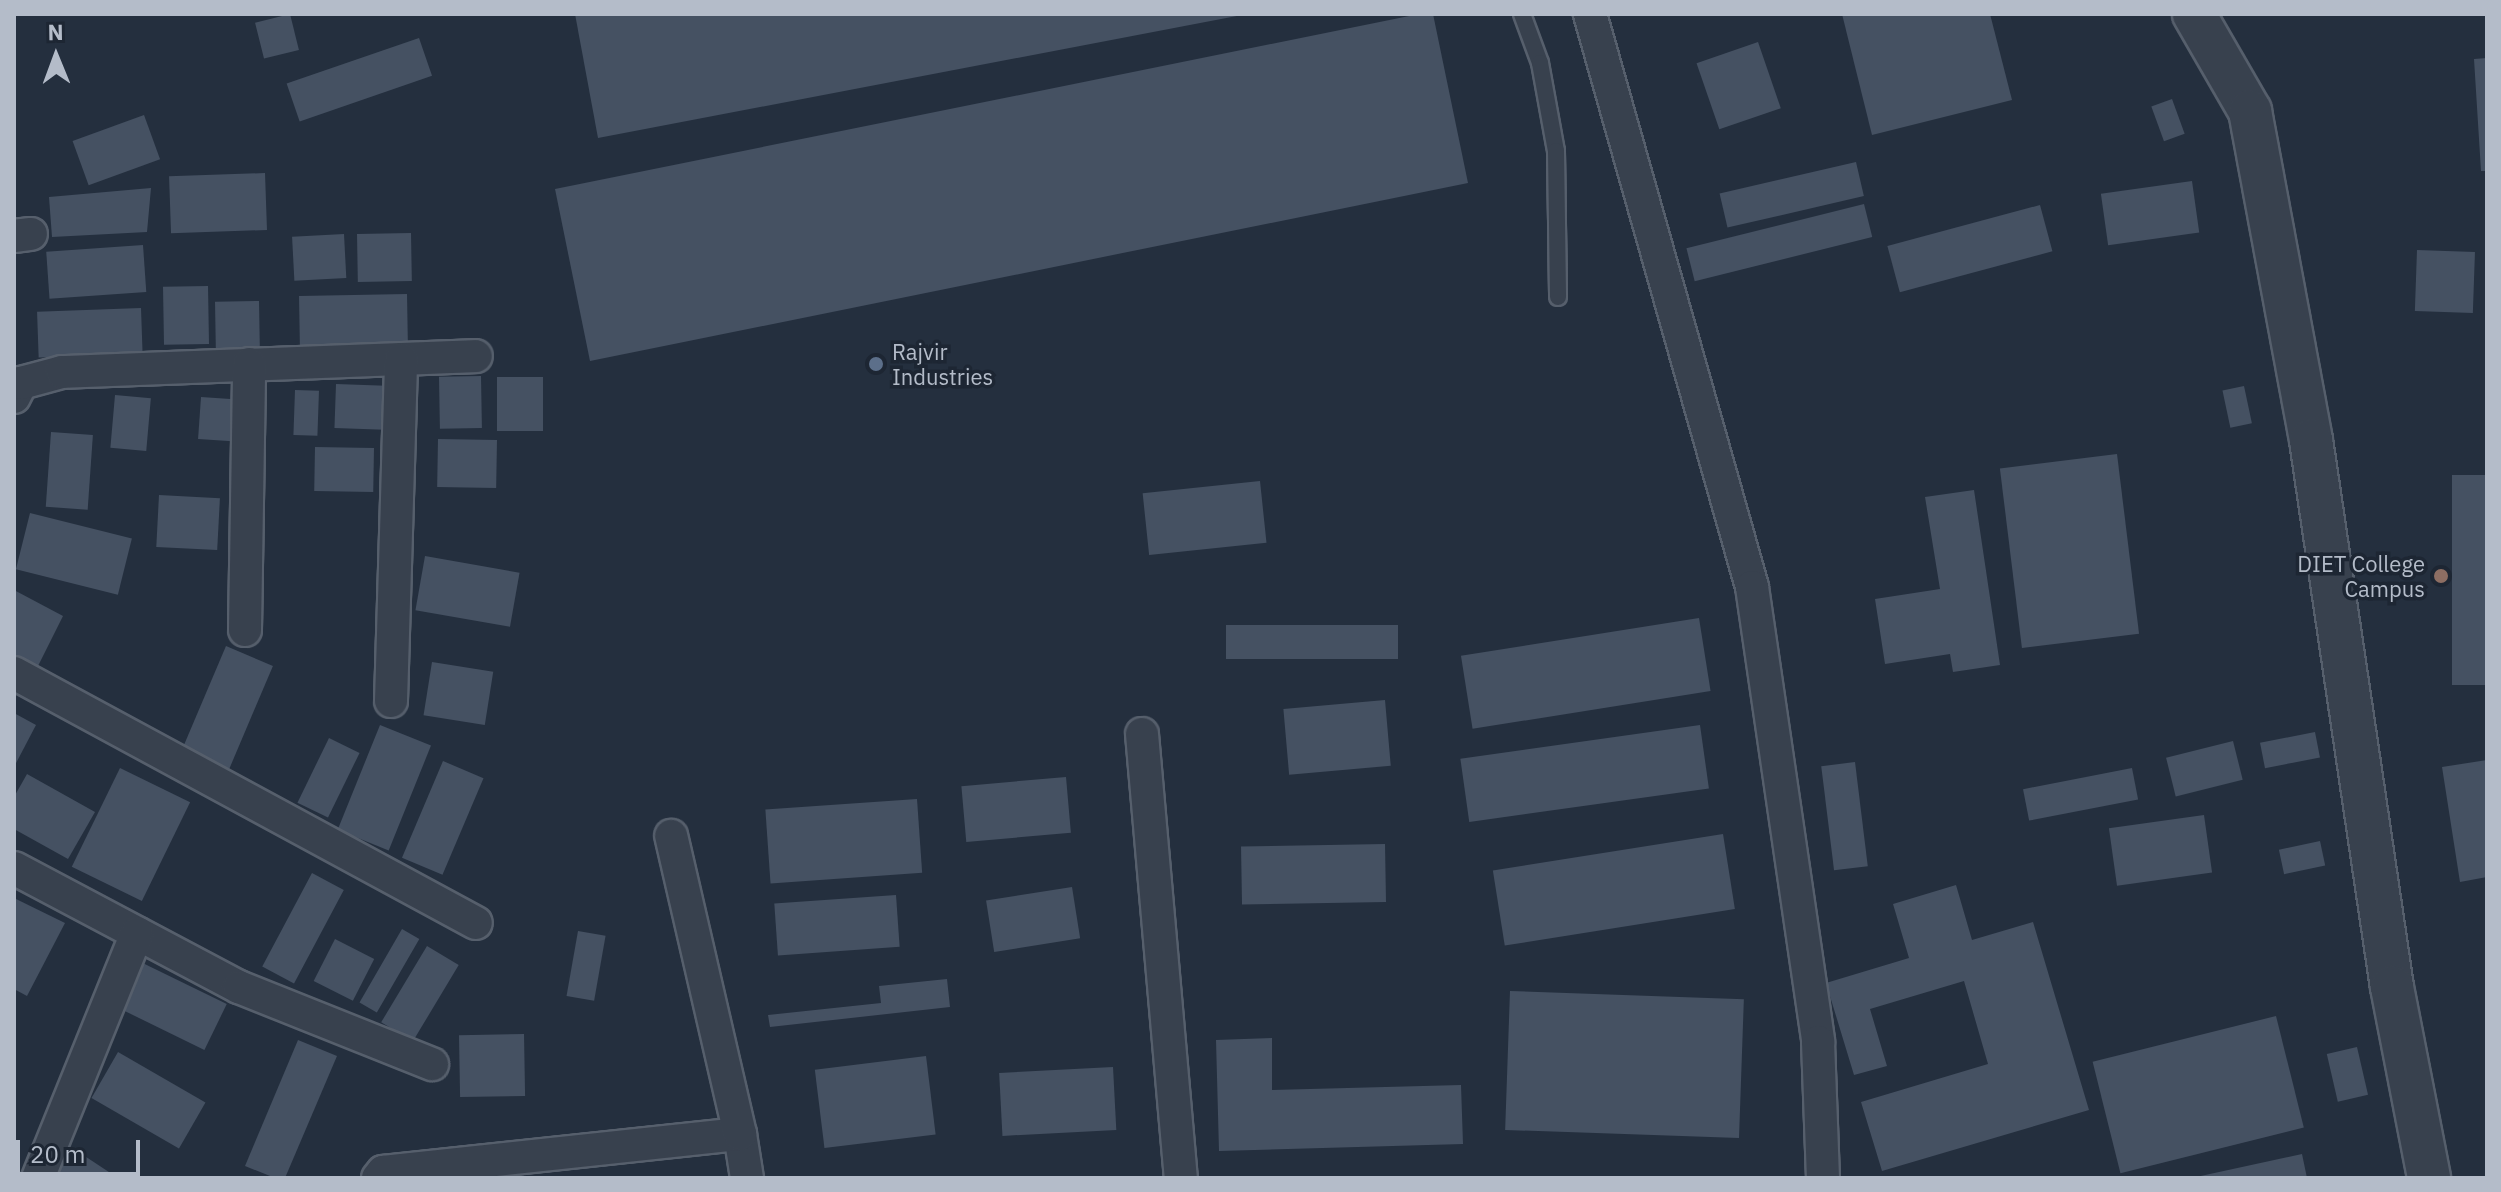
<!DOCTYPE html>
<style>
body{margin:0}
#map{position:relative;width:2501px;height:1192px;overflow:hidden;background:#242f3e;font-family:"IBM Plex Sans",sans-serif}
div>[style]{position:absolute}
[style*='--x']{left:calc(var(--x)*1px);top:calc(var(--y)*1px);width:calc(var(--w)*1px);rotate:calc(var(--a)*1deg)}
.building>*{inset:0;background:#455162;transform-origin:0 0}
.roads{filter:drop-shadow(2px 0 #565f6c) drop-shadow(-2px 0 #565f6c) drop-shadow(0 2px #565f6c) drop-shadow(0 -2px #565f6c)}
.service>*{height:16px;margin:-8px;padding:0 8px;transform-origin:8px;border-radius:8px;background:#38414e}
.minor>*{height:32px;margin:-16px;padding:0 16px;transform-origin:16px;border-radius:16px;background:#38414e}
.tertiary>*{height:42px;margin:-21px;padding:0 21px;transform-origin:21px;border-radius:21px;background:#38414e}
.dots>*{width:22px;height:22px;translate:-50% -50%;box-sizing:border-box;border:4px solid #1d2633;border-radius:50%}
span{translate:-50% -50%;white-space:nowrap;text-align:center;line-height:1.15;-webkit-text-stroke:7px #1d2633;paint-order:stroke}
.poi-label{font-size:22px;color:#b4bcc9}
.left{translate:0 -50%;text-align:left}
.right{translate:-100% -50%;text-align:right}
.frame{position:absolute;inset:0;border:16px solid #b4bcc9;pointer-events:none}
.north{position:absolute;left:16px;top:16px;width:80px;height:80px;-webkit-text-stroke:6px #1d2633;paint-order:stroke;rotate:359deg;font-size:22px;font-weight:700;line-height:32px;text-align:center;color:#b4bcc9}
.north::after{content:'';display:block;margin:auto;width:28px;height:36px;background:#b4bcc9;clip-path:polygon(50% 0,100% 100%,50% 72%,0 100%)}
.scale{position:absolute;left:16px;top:1140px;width:124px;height:36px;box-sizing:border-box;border:4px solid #b4bcc9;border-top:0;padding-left:10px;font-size:24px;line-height:28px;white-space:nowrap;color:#b4bcc9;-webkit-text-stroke:6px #1d2633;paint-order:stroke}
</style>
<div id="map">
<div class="building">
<div style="left:290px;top:14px;width:37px;height:36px;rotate:76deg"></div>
<div style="clip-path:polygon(575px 14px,1241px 14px,1242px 15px,598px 138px)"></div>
<div style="clip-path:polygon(1419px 14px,1433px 14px,1468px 183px,590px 361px,555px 189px)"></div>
<div style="clip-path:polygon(1842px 14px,1990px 14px,2012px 100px,1872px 135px)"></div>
<div style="left:419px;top:38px;width:40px;height:140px;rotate:71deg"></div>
<div style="left:1758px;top:42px;width:70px;height:65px;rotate:71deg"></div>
<div style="clip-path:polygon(2487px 58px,2487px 171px,2481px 171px,2474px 59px)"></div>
<div style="left:2172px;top:99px;width:37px;height:22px;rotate:70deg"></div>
<div style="left:144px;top:115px;width:47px;height:76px;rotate:70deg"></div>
<div style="left:1856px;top:162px;width:35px;height:140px;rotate:77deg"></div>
<div style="left:265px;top:173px;width:57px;height:96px;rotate:88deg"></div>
<div style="left:2192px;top:181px;width:52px;height:92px;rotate:82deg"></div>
<div style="clip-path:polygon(151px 188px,147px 232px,52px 237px,49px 197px)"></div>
<div style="left:1864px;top:204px;width:34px;height:183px;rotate:76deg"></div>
<div style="left:2040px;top:205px;width:48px;height:158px;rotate:75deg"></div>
<div style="left:411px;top:233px;width:48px;height:54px;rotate:89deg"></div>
<div style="left:344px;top:234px;width:44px;height:52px;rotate:87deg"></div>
<div style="left:143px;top:245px;width:47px;height:97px;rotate:86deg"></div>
<div style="left:2417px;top:250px;width:58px;height:61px;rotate:2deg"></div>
<div style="left:208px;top:286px;width:58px;height:45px;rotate:89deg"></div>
<div style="left:407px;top:294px;width:52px;height:108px;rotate:89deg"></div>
<div style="left:259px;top:301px;width:54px;height:44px;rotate:89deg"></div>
<div style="left:141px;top:308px;width:46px;height:104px;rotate:88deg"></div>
<div style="left:481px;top:376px;width:52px;height:42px;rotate:89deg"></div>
<div style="left:497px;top:377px;width:46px;height:54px"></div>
<div style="left:336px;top:384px;width:71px;height:44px;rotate:2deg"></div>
<div style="left:2244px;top:386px;width:38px;height:22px;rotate:78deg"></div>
<div style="left:295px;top:390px;width:24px;height:45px;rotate:2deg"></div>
<div style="left:115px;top:395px;width:36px;height:53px;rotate:5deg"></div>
<div style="left:201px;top:397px;width:57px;height:42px;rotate:4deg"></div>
<div style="left:51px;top:432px;width:42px;height:75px;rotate:4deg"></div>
<div style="left:438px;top:439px;width:59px;height:48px;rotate:1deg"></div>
<div style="left:315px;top:447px;width:59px;height:44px;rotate:1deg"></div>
<div style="left:2117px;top:454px;width:181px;height:118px;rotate:83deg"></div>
<div style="left:2452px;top:475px;width:35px;height:210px"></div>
<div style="left:1260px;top:481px;width:62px;height:118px;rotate:84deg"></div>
<div style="clip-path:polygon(1974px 490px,2000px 665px,1953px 672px,1950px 654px,1885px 664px,1875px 599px,1940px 589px,1925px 497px)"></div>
<div style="left:159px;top:495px;width:61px;height:52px;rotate:3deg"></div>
<div style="left:30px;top:513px;width:105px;height:58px;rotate:14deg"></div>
<div style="left:425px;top:556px;width:96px;height:55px;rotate:10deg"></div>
<div style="clip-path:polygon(14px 590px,63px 616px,36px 670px,14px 658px)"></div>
<div style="left:1699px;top:618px;width:74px;height:241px;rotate:81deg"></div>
<div style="left:1398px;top:625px;width:34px;height:172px;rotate:90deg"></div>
<div style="left:226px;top:646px;width:51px;height:116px;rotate:23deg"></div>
<div style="left:432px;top:662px;width:62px;height:54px;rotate:9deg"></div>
<div style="left:1385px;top:700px;width:66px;height:102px;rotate:85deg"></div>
<div style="clip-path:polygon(14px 713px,36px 725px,14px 767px)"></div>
<div style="left:380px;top:725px;width:55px;height:113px;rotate:22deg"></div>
<div style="left:1700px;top:725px;width:64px;height:242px;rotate:82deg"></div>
<div style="left:2315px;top:732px;width:26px;height:56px;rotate:79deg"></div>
<div style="left:329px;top:738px;width:34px;height:72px;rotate:26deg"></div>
<div style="left:2233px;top:741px;width:40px;height:69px;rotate:76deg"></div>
<div style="clip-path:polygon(2487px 760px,2487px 877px,2460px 882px,2442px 767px)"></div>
<div style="left:443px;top:761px;width:44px;height:105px;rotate:23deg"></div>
<div style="left:1855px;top:762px;width:105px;height:34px;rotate:83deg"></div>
<div style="left:120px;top:768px;width:78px;height:110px;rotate:26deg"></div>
<div style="left:2132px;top:768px;width:32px;height:111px;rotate:79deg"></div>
<div style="clip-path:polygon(27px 774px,95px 812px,68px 859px,14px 829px,14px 797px)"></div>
<div style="left:1066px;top:777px;width:56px;height:105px;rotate:85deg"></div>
<div style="left:917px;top:799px;width:74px;height:152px;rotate:86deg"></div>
<div style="left:2204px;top:815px;width:58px;height:96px;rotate:82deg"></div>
<div style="left:1723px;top:834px;width:76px;height:233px;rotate:81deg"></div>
<div style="left:2320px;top:841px;width:25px;height:42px;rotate:78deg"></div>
<div style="left:1385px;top:844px;width:58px;height:144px;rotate:89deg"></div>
<div style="left:312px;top:873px;width:36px;height:106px;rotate:28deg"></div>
<div style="clip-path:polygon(1956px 885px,1972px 940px,2033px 922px,2089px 1110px,1882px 1171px,1861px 1102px,1988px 1064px,1964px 981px,1870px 1009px,1887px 1066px,1854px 1075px,1826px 983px,1909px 958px,1893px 904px)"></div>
<div style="left:1072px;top:887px;width:52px;height:87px;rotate:81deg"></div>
<div style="left:896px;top:895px;width:52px;height:122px;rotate:86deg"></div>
<div style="clip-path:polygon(14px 898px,65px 923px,27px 996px,14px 989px)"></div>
<div style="left:402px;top:929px;width:20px;height:85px;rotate:30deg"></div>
<div style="left:578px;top:931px;width:28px;height:66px;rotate:10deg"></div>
<div style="left:335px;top:939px;width:44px;height:47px;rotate:27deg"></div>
<div style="left:427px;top:946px;width:37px;height:89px;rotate:31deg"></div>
<div style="left:118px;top:951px;width:121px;height:51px;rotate:26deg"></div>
<div style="clip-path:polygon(947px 979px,950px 1007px,770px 1027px,768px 1015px,881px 1003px,879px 986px)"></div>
<div style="left:1510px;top:991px;width:234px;height:139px;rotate:2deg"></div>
<div style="left:2276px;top:1016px;width:115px;height:189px;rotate:76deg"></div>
<div style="left:524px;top:1034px;width:62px;height:65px;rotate:89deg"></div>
<div style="clip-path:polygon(1272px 1038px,1272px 1090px,1461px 1085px,1463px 1144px,1219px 1151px,1216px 1040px)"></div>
<div style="clip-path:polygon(298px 1040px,337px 1056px,285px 1178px,275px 1178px,245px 1166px)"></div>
<div style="left:2357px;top:1047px;width:49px;height:31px;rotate:77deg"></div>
<div style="left:118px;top:1052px;width:101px;height:53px;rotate:30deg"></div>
<div style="left:926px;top:1056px;width:79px;height:112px;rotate:83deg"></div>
<div style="left:1113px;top:1067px;width:63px;height:114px;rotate:87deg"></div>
<div style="clip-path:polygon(71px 1147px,118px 1178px,51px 1175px)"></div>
<div style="clip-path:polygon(2302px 1154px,2307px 1178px,2196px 1178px,2196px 1177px)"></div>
</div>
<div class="roads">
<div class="service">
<div style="--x:1522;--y:14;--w:52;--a:69.8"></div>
<div style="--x:1540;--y:63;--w:89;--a:79.7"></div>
<div style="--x:1556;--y:151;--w:146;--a:89.2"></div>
</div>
<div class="minor">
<div style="--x:1590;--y:14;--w:595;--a:74.21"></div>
<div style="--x:1752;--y:587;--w:460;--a:81.7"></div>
<div style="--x:1818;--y:1042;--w:136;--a:87.9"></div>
<div style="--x:14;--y:236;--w:17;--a:-7"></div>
<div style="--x:14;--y:397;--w:16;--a:-63"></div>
<div style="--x:21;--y:383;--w:42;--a:-15"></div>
<div style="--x:62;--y:372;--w:414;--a:-2.2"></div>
<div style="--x:245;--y:630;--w:266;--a:-89.1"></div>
<div style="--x:14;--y:673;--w:525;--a:28.42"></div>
<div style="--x:391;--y:701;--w:342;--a:-88.3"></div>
<div style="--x:1142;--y:734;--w:446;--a:85"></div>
<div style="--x:14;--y:868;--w:255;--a:27.9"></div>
<div style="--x:239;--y:987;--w:208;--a:21.8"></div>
<div style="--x:740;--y:1134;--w:45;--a:81"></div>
<div style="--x:38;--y:1178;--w:264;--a:-68"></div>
<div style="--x:378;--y:1178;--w:8;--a:-50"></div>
<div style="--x:383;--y:1172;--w:359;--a:-6.1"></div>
<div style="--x:740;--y:1134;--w:306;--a:-103"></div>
</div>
<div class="tertiary">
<div style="--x:2194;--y:14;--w:112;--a:60"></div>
<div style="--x:2250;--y:111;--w:335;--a:79.5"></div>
<div style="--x:2311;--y:440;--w:553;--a:81.58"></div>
<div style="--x:2392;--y:987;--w:195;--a:79"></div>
</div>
</div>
<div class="dots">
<div style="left:876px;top:364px;background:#5c6f8a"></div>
<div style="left:2441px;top:576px;background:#8d6e63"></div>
</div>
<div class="poi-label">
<span class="left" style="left:892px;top:364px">Rajvir<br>Industries</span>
<span class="right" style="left:2425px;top:576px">DIET College<br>Campus</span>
</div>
<div class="frame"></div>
<div class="north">N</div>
<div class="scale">20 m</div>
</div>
